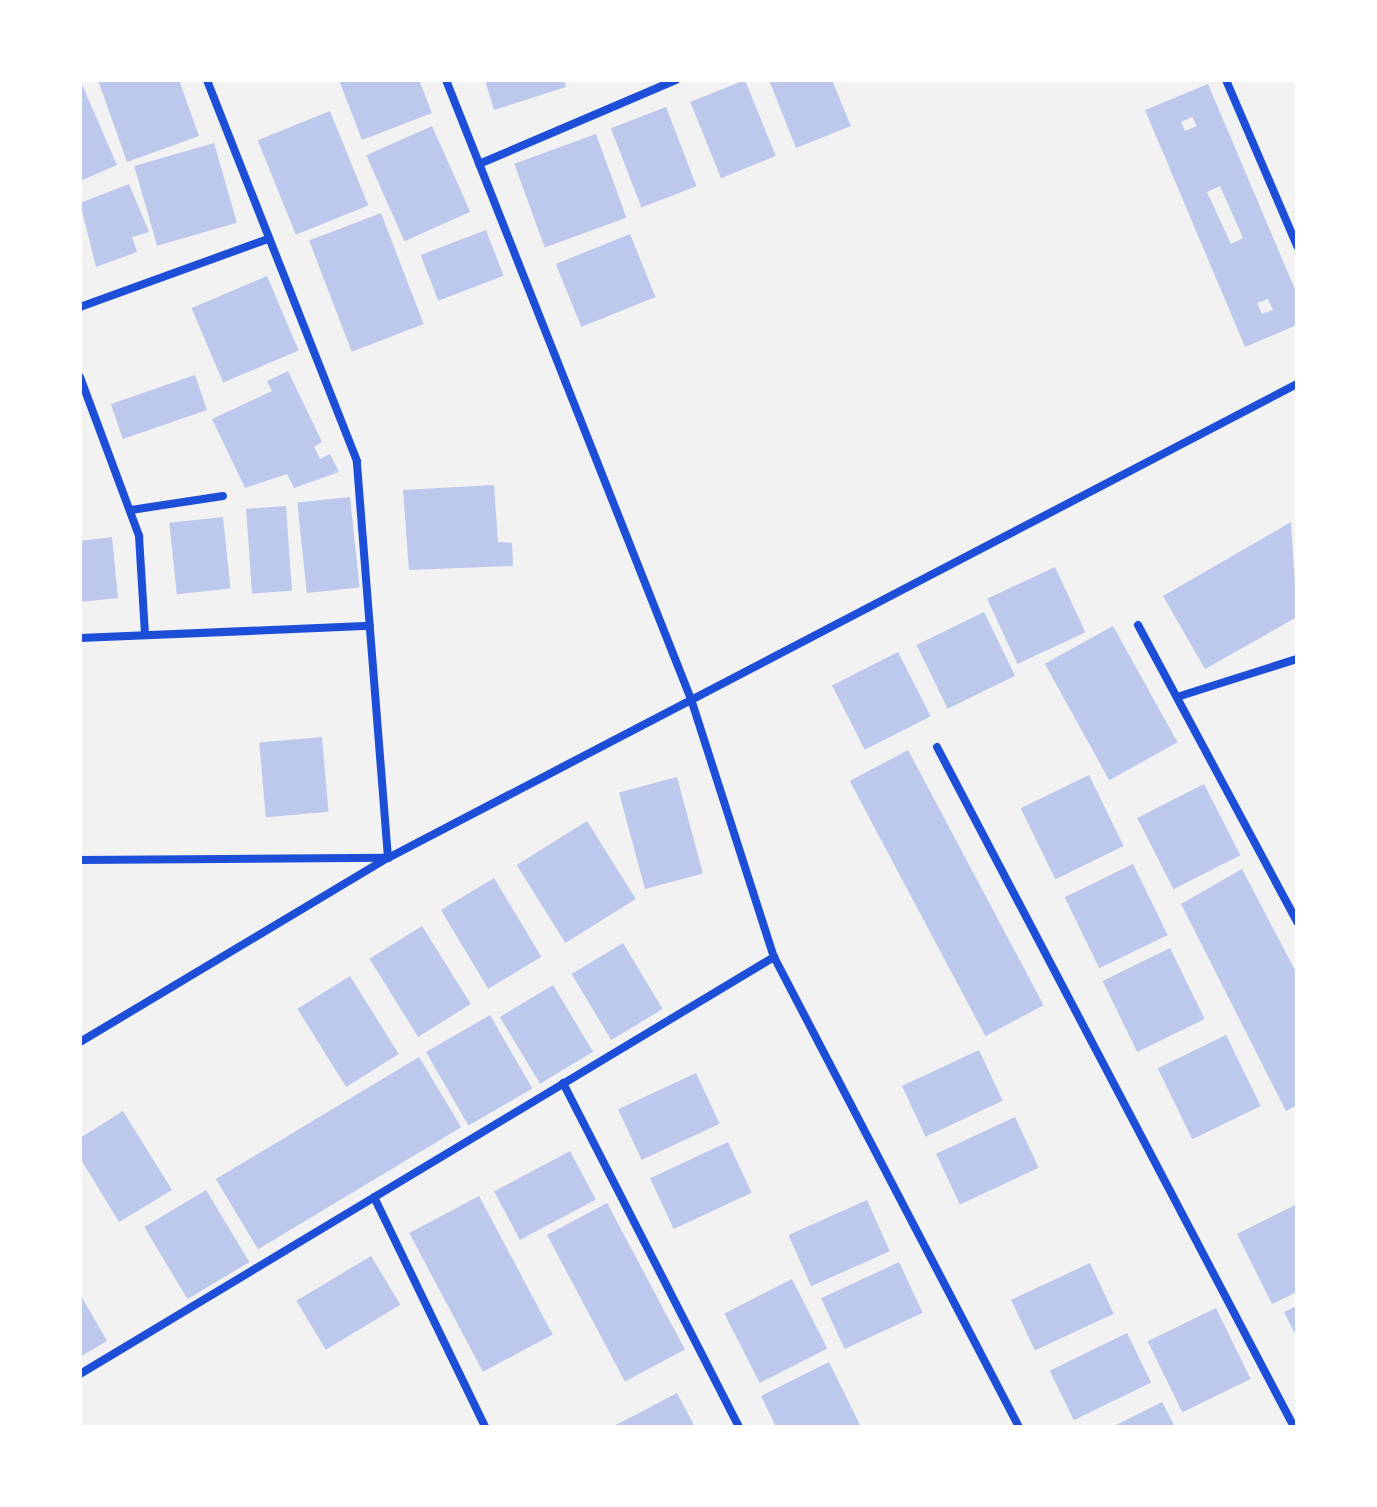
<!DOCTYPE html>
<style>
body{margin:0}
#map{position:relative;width:1377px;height:1507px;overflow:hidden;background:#f2f2f2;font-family:Lato,sans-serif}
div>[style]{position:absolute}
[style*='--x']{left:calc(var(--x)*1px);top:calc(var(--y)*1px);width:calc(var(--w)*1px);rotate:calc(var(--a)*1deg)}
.building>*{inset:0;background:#bdc9ec;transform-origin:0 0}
.minor>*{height:8px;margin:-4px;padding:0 4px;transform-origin:4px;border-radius:4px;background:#1d4ed8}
span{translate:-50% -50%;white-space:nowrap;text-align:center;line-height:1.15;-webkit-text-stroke:7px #fff;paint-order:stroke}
.frame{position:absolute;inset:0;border:82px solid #fff;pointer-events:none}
</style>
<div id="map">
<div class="building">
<div style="clip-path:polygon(80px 80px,117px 165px,80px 181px)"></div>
<div style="clip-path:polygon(98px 80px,179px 80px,199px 136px,127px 162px)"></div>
<div style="clip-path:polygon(339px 80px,419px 80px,432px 113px,362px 140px)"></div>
<div style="clip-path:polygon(485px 80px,564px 80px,566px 87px,494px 110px)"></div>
<div style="left:745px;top:80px;width:82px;height:59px;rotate:68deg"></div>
<div style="clip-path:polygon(769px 80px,832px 80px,851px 126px,796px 148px)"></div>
<div style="clip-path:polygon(evenodd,1208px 84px,1297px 294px,1297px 325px,1245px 347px,1145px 110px,1208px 84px,1192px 117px,1197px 126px,1185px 131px,1181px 122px,1192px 117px,1208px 84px,1220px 186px,1243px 238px,1231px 244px,1207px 192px,1220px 186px,1208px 84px,1268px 299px,1273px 310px,1262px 314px,1257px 303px,1268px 299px)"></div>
<div style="left:666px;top:107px;width:85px;height:59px;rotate:69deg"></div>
<div style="left:330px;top:111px;width:102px;height:78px;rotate:68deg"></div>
<div style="left:432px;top:126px;width:94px;height:72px;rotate:66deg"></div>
<div style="left:596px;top:134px;width:89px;height:87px;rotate:70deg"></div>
<div style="left:214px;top:143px;width:83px;height:83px;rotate:74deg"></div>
<div style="clip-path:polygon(129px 184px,149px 232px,132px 237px,137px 252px,96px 267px,80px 203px)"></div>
<div style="left:381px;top:213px;width:119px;height:77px;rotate:69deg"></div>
<div style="left:486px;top:230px;width:49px;height:70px;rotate:69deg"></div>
<div style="left:630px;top:234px;width:68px;height:80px;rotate:68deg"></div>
<div style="left:267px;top:276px;width:81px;height:82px;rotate:67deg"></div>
<div style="clip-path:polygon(288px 371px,322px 442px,314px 447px,320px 459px,330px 454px,339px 472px,294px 488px,287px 474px,245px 488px,212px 419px,272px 391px,267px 381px)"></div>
<div style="left:195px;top:375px;width:37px;height:89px;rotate:71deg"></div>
<div style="clip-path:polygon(494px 485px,498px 542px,512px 543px,513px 566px,409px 570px,403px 490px)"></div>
<div style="left:350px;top:497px;width:91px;height:53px;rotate:84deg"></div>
<div style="left:286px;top:506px;width:85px;height:40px;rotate:86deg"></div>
<div style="left:223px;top:517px;width:72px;height:54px;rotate:84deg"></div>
<div style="clip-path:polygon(1291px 522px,1297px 617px,1205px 669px,1163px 596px)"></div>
<div style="clip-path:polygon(112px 537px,118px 598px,80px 602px,80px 541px)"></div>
<div style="left:1055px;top:567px;width:72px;height:75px;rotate:65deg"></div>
<div style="left:984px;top:612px;width:71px;height:75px;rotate:64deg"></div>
<div style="left:1113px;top:626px;width:133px;height:78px;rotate:61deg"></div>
<div style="left:898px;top:652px;width:72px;height:74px;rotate:63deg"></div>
<div style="left:322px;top:737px;width:75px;height:63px;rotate:85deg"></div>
<div style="left:908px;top:750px;width:289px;height:66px;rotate:62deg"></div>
<div style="left:1089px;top:775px;width:79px;height:76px;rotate:64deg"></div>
<div style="left:677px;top:777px;width:100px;height:60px;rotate:75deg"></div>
<div style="left:1204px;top:784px;width:80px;height:75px;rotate:63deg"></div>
<div style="left:587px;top:821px;width:92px;height:83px;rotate:58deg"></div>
<div style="left:1133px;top:864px;width:79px;height:76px;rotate:64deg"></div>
<div style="clip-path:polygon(1242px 869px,1297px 974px,1297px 1105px,1286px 1111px,1181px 904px)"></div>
<div style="left:494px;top:878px;width:92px;height:62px;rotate:59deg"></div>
<div style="left:422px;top:926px;width:92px;height:62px;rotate:58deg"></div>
<div style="left:623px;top:943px;width:77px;height:60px;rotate:59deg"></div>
<div style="left:1170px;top:948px;width:79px;height:75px;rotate:64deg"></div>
<div style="left:350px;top:976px;width:92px;height:62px;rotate:58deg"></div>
<div style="left:553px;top:985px;width:78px;height:62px;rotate:59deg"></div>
<div style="left:490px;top:1015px;width:85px;height:74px;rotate:60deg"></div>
<div style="left:1226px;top:1035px;width:79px;height:76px;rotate:64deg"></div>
<div style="left:979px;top:1050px;width:56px;height:85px;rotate:65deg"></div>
<div style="left:419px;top:1057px;width:82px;height:237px;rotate:59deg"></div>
<div style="left:696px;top:1073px;width:56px;height:86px;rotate:65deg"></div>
<div style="clip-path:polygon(123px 1111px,172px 1190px,119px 1222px,80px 1158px,80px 1138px)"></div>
<div style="left:1015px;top:1117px;width:56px;height:87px;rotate:65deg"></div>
<div style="left:728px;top:1142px;width:56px;height:86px;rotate:65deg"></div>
<div style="left:570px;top:1151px;width:55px;height:86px;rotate:62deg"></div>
<div style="left:206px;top:1190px;width:84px;height:72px;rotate:59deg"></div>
<div style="left:479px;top:1196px;width:157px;height:79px;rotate:62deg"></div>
<div style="left:867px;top:1200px;width:56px;height:86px;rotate:66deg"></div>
<div style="left:607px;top:1203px;width:166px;height:68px;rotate:62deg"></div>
<div style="clip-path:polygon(1297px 1204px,1297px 1292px,1272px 1304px,1237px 1234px)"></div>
<div style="left:371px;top:1256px;width:57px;height:87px;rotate:59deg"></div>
<div style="left:899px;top:1262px;width:56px;height:86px;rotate:65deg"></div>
<div style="left:1090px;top:1263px;width:56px;height:87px;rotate:65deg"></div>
<div style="left:792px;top:1279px;width:78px;height:76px;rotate:63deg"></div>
<div style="clip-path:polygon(80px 1294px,107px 1341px,80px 1357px)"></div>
<div style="clip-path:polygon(1297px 1306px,1297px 1338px,1284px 1312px)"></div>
<div style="left:1216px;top:1308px;width:79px;height:76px;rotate:64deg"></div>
<div style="left:1127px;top:1333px;width:55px;height:86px;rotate:64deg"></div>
<div style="clip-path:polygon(829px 1362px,861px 1427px,776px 1427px,761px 1396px)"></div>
<div style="clip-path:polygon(677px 1393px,695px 1427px,612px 1427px)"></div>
<div style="clip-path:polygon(1162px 1402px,1175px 1427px,1112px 1427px)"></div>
</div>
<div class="minor">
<div style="--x:446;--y:80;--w:666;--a:68.41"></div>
<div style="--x:691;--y:699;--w:271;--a:72.2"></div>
<div style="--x:774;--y:957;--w:530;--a:62.47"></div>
<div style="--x:1226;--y:80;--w:181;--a:66.8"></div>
<div style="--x:479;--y:164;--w:214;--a:-23.1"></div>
<div style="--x:80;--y:307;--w:200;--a:-19.9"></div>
<div style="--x:80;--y:377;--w:170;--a:69.6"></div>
<div style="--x:139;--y:536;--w:99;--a:86.5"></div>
<div style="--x:131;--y:510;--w:93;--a:-8.7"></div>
<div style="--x:1138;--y:625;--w:337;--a:61.8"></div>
<div style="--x:80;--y:638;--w:290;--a:-2.4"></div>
<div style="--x:1177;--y:697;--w:126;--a:-17.6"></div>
<div style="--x:937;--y:747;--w:768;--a:62.3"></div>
<div style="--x:80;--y:860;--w:308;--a:-0.4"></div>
<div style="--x:388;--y:858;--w:398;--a:-94.5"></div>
<div style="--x:357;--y:461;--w:409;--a:-111.5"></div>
<div style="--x:80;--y:1042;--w:359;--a:-30.9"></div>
<div style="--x:388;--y:858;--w:1025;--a:-27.54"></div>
<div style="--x:563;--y:1083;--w:386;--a:62.9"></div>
<div style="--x:374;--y:1197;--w:255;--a:64.2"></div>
<div style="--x:80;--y:1374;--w:810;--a:-31"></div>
</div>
<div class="frame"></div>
</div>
